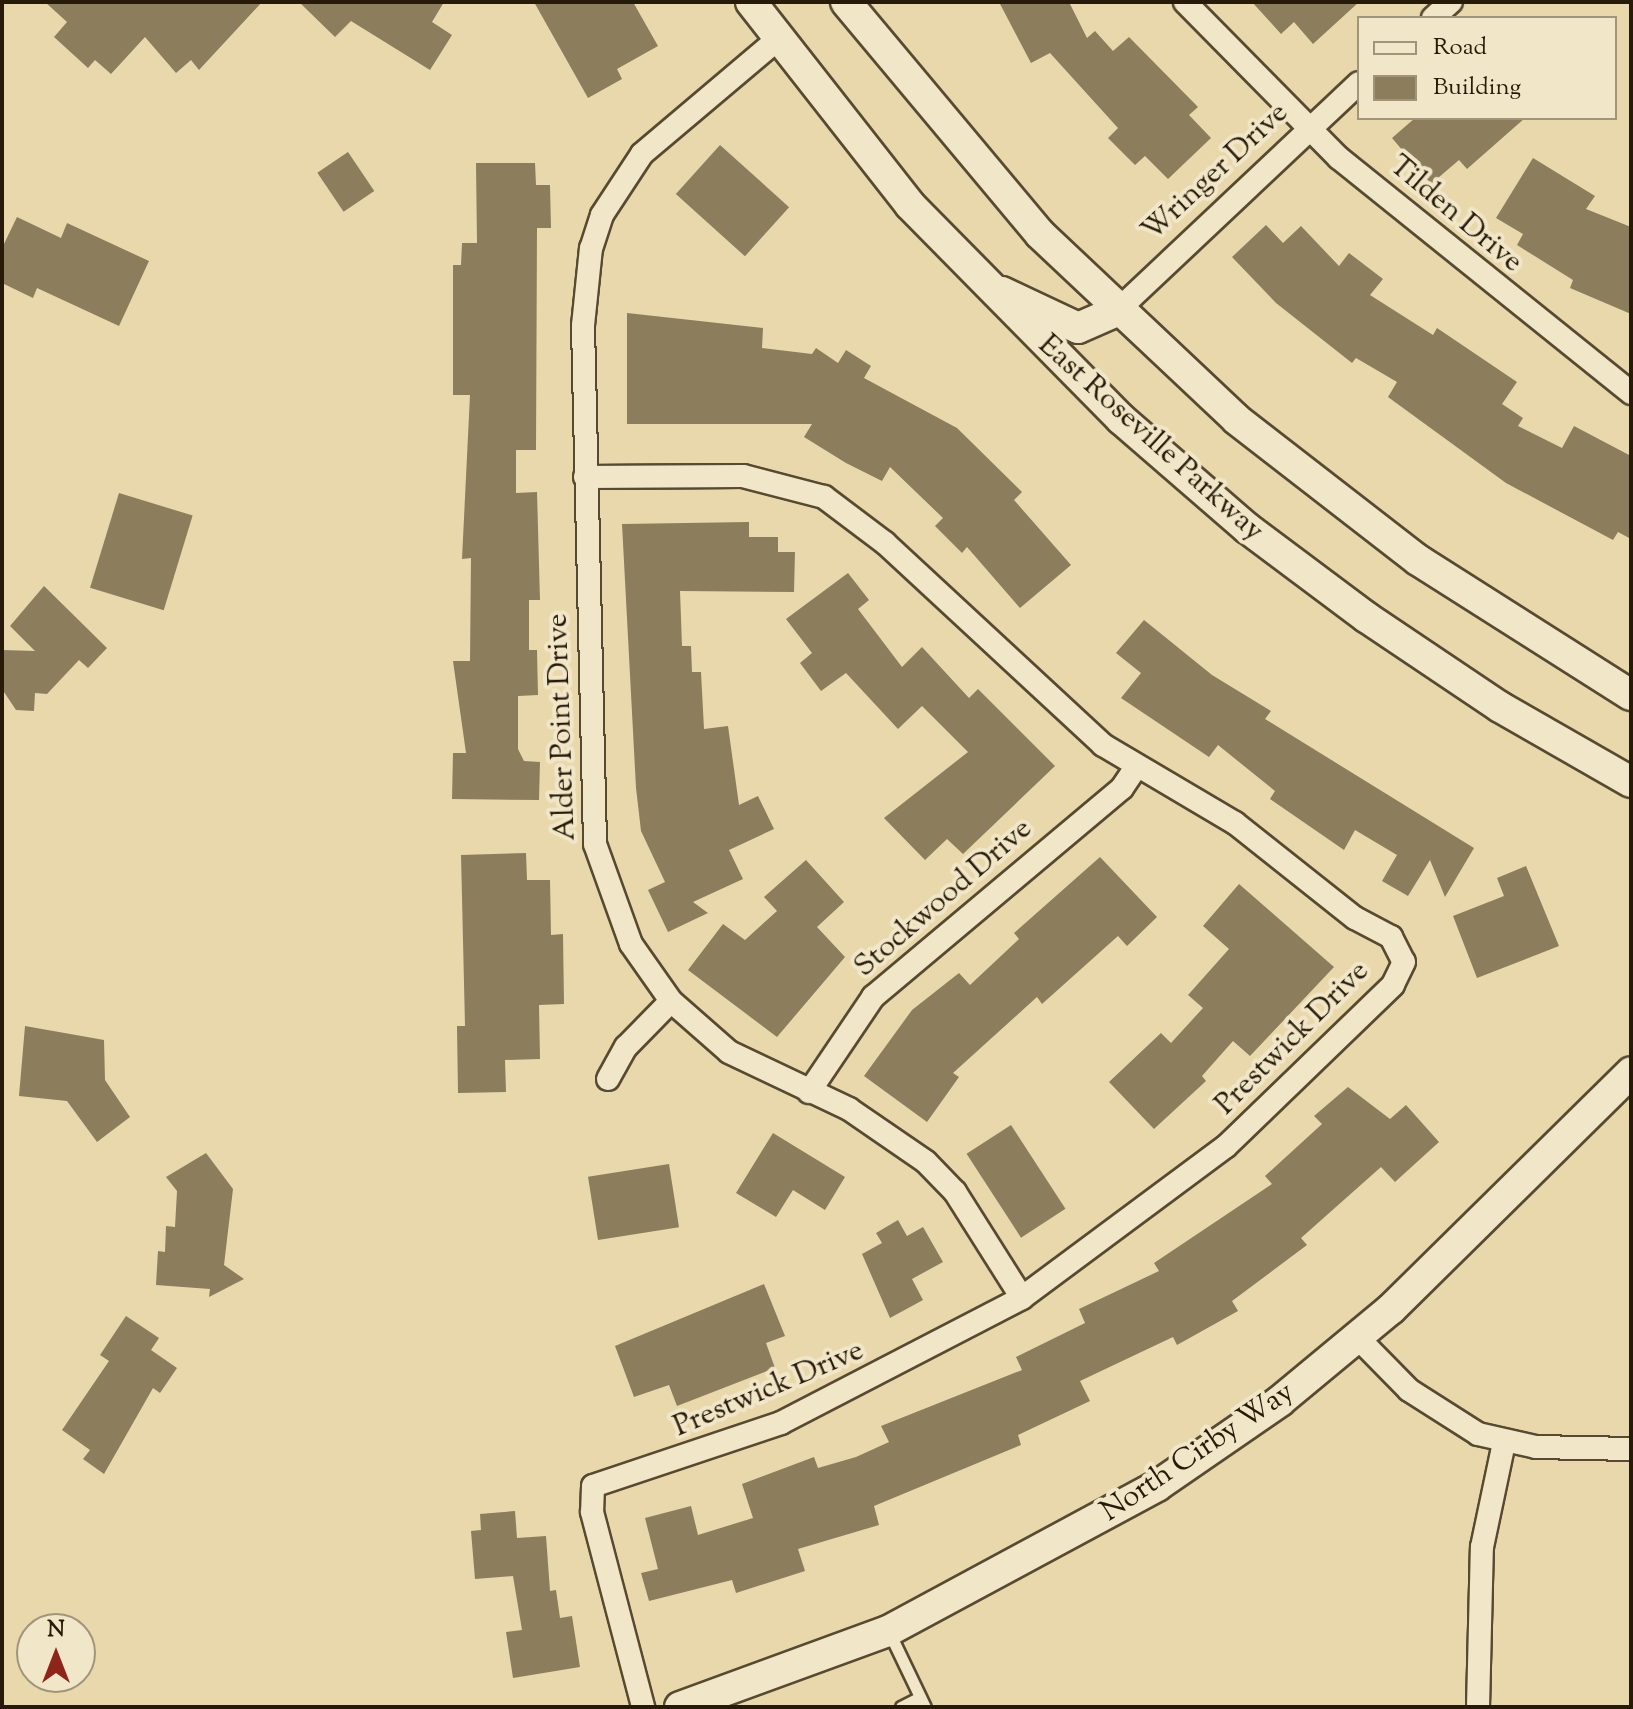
<!DOCTYPE html>
<style>
body{margin:0}
#map{position:relative;width:1633px;height:1709px;overflow:hidden;background:#e9d8ab;font-family:"Sorts Mill Goudy",serif}
div>[style]{position:absolute}
[style*='--x']{left:calc(var(--x)*1px);top:calc(var(--y)*1px);width:calc(var(--w)*1px);rotate:calc(var(--a)*1deg)}
.building>*{inset:0;background:#8c7d5d;transform-origin:0 0}
.roads{filter:drop-shadow(2px 0 #584a31) drop-shadow(-2px 0 #584a31) drop-shadow(0 2px #584a31) drop-shadow(0 -2px #584a31)}
.lane>*{height:11px;margin:-5.5px;padding:0 5.5px;transform-origin:5.5px;border-radius:5.5px;background:#f1e6c8}
.street>*{height:22px;margin:-11px;padding:0 11px;transform-origin:11px;border-radius:11px;background:#f1e6c8}
.secondary>*{height:30px;margin:-15px;padding:0 15px;transform-origin:15px;border-radius:15px;background:#f1e6c8}
span{translate:-50% -50%;white-space:nowrap;text-align:center;line-height:1.15;-webkit-text-stroke:8px #f1e6c8;paint-order:stroke}
.street-label{font-size:30px;color:#271a08}
.frame{position:absolute;inset:0;border:4px solid #271a08;pointer-events:none}
.legend{position:absolute;left:1357px;top:16px;width:260px;height:104px;box-sizing:border-box;background:#f1e6c8;border:2px solid #a0947b;margin:0;padding:10px 14px;list-style:none;font-size:24px;color:#271a08}
.legend li{display:flex;align-items:center;gap:16px;height:40px}
.legend b{width:40px;border:2px solid #a0947b}
.north{position:absolute;left:16px;top:1613px;width:80px;height:80px;box-sizing:border-box;background:#f1e6c8;border:2px solid #a0947b;border-radius:50%;rotate:0deg;font-size:22px;font-weight:700;line-height:32px;text-align:center;color:#271a08}
.north::after{content:'';display:block;margin:auto;width:28px;height:36px;background:#8f2418;clip-path:polygon(50% 0,100% 100%,50% 72%,0 100%)}
</style>
<div id="map">
<div class="building">
<div style="clip-path:polygon(45px 2px,262px 2px,199px 70px,191px 60px,176px 73px,145px 37px,111px 74px,95px 60px,88px 68px,54px 37px,67px 22px)"></div>
<div style="clip-path:polygon(299px 2px,444px 2px,432px 22px,452px 35px,430px 70px,351px 21px,335px 37px)"></div>
<div style="clip-path:polygon(534px 2px,633px 2px,658px 46px,617px 69px,622px 79px,588px 98px)"></div>
<div style="clip-path:polygon(999px 2px,1069px 2px,1087px 38px,1095px 31px,1113px 51px,1129px 37px,1198px 107px,1189px 115px,1211px 138px,1168px 179px,1145px 156px,1135px 165px,1108px 138px,1118px 128px,1050px 53px,1031px 63px)"></div>
<div style="clip-path:polygon(1252px 2px,1359px 2px,1313px 44px,1294px 22px,1281px 34px)"></div>
<div style="clip-path:polygon(1415px 118px,1525px 118px,1467px 169px,1459px 160px,1431px 184px,1392px 138px)"></div>
<div style="left:720px;top:145px;width:93px;height:66px;rotate:42deg"></div>
<div style="left:348px;top:152px;width:47px;height:37px;rotate:56deg"></div>
<div style="clip-path:polygon(1533px 158px,1595px 196px,1586px 209px,1631px 227px,1631px 314px,1570px 288px,1573px 280px,1517px 245px,1523px 234px,1496px 218px)"></div>
<div style="clip-path:polygon(476px 163px,535px 163px,536px 185px,550px 185px,551px 228px,537px 228px,536px 450px,516px 450px,516px 493px,537px 492px,540px 600px,529px 600px,529px 650px,537px 650px,538px 695px,518px 696px,518px 749px,524px 761px,540px 762px,539px 800px,452px 799px,453px 753px,466px 753px,453px 661px,470px 661px,471px 558px,462px 559px,470px 395px,453px 395px,453px 265px,461px 265px,462px 243px,477px 243px)"></div>
<div style="clip-path:polygon(17px 217px,61px 238px,67px 223px,149px 261px,119px 326px,37px 288px,33px 298px,2px 283px,2px 248px)"></div>
<div style="clip-path:polygon(1266px 225px,1283px 243px,1301px 226px,1339px 266px,1349px 253px,1383px 279px,1370px 295px,1433px 335px,1437px 328px,1517px 382px,1502px 404px,1523px 418px,1518px 426px,1562px 448px,1574px 426px,1631px 456px,1631px 539px,1618px 532px,1613px 540px,1506px 483px,1388px 397px,1397px 382px,1356px 358px,1352px 363px,1276px 303px,1232px 257px)"></div>
<div style="clip-path:polygon(627px 313px,763px 328px,762px 348px,812px 354px,816px 348px,838px 363px,846px 350px,871px 366px,864px 378px,957px 428px,1022px 492px,1014px 500px,1071px 565px,1020px 608px,967px 547px,962px 553px,935px 526px,943px 518px,890px 467px,882px 481px,846px 463px,804px 437px,812px 424px,627px 424px)"></div>
<div style="left:119px;top:493px;width:77px;height:99px;rotate:17deg"></div>
<div style="clip-path:polygon(749px 522px,749px 537px,778px 537px,778px 552px,795px 552px,794px 592px,680px 591px,682px 646px,691px 646px,692px 672px,701px 672px,704px 729px,728px 726px,739px 805px,758px 796px,774px 829px,729px 850px,743px 879px,693px 902px,708px 913px,668px 932px,648px 890px,665px 882px,641px 831px,636px 788px,622px 524px)"></div>
<div style="clip-path:polygon(848px 573px,869px 600px,858px 609px,902px 667px,922px 647px,969px 698px,978px 689px,1055px 766px,963px 854px,947px 839px,925px 860px,884px 818px,968px 752px,922px 706px,898px 729px,846px 673px,821px 691px,800px 663px,812px 653px,786px 619px)"></div>
<div style="clip-path:polygon(44px 586px,107px 648px,88px 668px,79px 660px,47px 694px,35px 693px,34px 711px,16px 710px,2px 689px,2px 650px,35px 651px,10px 626px)"></div>
<div style="clip-path:polygon(1144px 620px,1212px 675px,1271px 711px,1265px 719px,1474px 848px,1445px 897px,1430px 860px,1408px 896px,1382px 881px,1397px 855px,1355px 830px,1344px 850px,1270px 799px,1275px 791px,1218px 745px,1209px 757px,1121px 698px,1141px 673px,1116px 653px)"></div>
<div style="clip-path:polygon(526px 853px,527px 880px,550px 880px,551px 935px,563px 934px,564px 1004px,539px 1005px,540px 1059px,505px 1060px,506px 1092px,458px 1093px,457px 1026px,465px 1026px,461px 855px)"></div>
<div style="clip-path:polygon(1100px 857px,1157px 917px,1127px 946px,1118px 936px,1042px 1004px,1037px 997px,953px 1073px,959px 1077px,927px 1122px,864px 1076px,912px 1010px,959px 973px,970px 985px,1019px 939px,1014px 933px)"></div>
<div style="clip-path:polygon(806px 860px,844px 902px,817px 927px,845px 957px,777px 1037px,688px 970px,723px 924px,745px 940px,777px 911px,764px 897px)"></div>
<div style="clip-path:polygon(1526px 866px,1559px 946px,1477px 978px,1453px 916px,1504px 896px,1497px 878px)"></div>
<div style="clip-path:polygon(1239px 884px,1334px 967px,1250px 1056px,1233px 1041px,1202px 1076px,1206px 1081px,1154px 1129px,1109px 1082px,1161px 1033px,1171px 1043px,1203px 1008px,1188px 995px,1229px 949px,1203px 926px)"></div>
<div style="clip-path:polygon(25px 1026px,104px 1040px,105px 1080px,130px 1117px,97px 1142px,67px 1101px,19px 1096px)"></div>
<div style="clip-path:polygon(1348px 1087px,1390px 1119px,1406px 1105px,1439px 1142px,1395px 1182px,1381px 1167px,1301px 1238px,1307px 1245px,1232px 1301px,1238px 1311px,1177px 1345px,1173px 1337px,1080px 1381px,1090px 1401px,1018px 1435px,1021px 1445px,874px 1506px,879px 1525px,798px 1549px,805px 1571px,736px 1593px,732px 1580px,649px 1601px,641px 1573px,658px 1569px,645px 1518px,691px 1506px,698px 1535px,753px 1518px,742px 1484px,814px 1457px,818px 1468px,856px 1457px,889px 1442px,881px 1426px,1022px 1370px,1016px 1357px,1085px 1323px,1079px 1309px,1159px 1271px,1154px 1263px,1272px 1184px,1265px 1176px,1322px 1124px,1314px 1116px)"></div>
<div style="left:1011px;top:1125px;width:100px;height:53px;rotate:57deg"></div>
<div style="clip-path:polygon(773px 1133px,845px 1177px,825px 1210px,793px 1190px,776px 1217px,736px 1193px)"></div>
<div style="clip-path:polygon(206px 1153px,233px 1189px,224px 1265px,244px 1279px,209px 1297px,210px 1289px,156px 1285px,158px 1251px,165px 1252px,166px 1226px,175px 1227px,177px 1191px,166px 1177px)"></div>
<div style="left:669px;top:1164px;width:64px;height:82px;rotate:81deg"></div>
<div style="clip-path:polygon(898px 1220px,907px 1236px,923px 1227px,943px 1262px,912px 1279px,923px 1300px,890px 1318px,862px 1254px,882px 1243px,876px 1233px)"></div>
<div style="clip-path:polygon(764px 1284px,785px 1336px,766px 1343px,775px 1368px,677px 1406px,669px 1385px,634px 1397px,615px 1346px)"></div>
<div style="clip-path:polygon(126px 1316px,159px 1338px,151px 1350px,177px 1368px,160px 1393px,153px 1388px,104px 1474px,83px 1459px,90px 1450px,62px 1430px,109px 1361px,100px 1355px)"></div>
<div style="clip-path:polygon(515px 1511px,517px 1538px,546px 1536px,550px 1591px,556px 1590px,560px 1618px,572px 1616px,580px 1667px,513px 1678px,506px 1632px,522px 1630px,513px 1576px,475px 1579px,471px 1531px,481px 1530px,480px 1514px)"></div>
</div>
<div class="roads">
<div class="lane">
<div style="--x:889;--y:1632;--w:83;--a:64.4"></div>
<div style="--x:901;--y:1707;--w:20;--a:-27"></div>
</div>
<div class="street">
<div style="--x:1185;--y:2;--w:219;--a:45.4"></div>
<div style="--x:1339;--y:158;--w:375;--a:38.8"></div>
<div style="--x:1433;--y:18;--w:24;--a:-42"></div>
<div style="--x:778;--y:39;--w:178;--a:139.8"></div>
<div style="--x:642;--y:154;--w:73;--a:123.3"></div>
<div style="--x:602;--y:215;--w:35;--a:108"></div>
<div style="--x:591;--y:248;--w:78;--a:95.9"></div>
<div style="--x:583;--y:326;--w:518;--a:88.67"></div>
<div style="--x:595;--y:844;--w:106;--a:70.2"></div>
<div style="--x:631;--y:944;--w:70;--a:54.9"></div>
<div style="--x:671;--y:1001;--w:77;--a:41.3"></div>
<div style="--x:729;--y:1052;--w:133;--a:25.4"></div>
<div style="--x:849;--y:1109;--w:93;--a:34.5"></div>
<div style="--x:926;--y:1162;--w:42;--a:46"></div>
<div style="--x:955;--y:1192;--w:125;--a:57.7"></div>
<div style="--x:1117;--y:311;--w:332;--a:-43.3"></div>
<div style="--x:585;--y:477;--w:158;--a:-0.4"></div>
<div style="--x:743;--y:476;--w:84;--a:14.5"></div>
<div style="--x:824;--y:497;--w:76;--a:37"></div>
<div style="--x:885;--y:543;--w:297;--a:42.8"></div>
<div style="--x:1103;--y:745;--w:153;--a:30.6"></div>
<div style="--x:1235;--y:823;--w:153;--a:38.4"></div>
<div style="--x:1355;--y:918;--w:41;--a:27.8"></div>
<div style="--x:1391;--y:937;--w:28;--a:63"></div>
<div style="--x:1404;--y:962;--w:25;--a:116"></div>
<div style="--x:1393;--y:985;--w:233;--a:136"></div>
<div style="--x:1225;--y:1147;--w:253;--a:143.4"></div>
<div style="--x:1022;--y:1298;--w:271;--a:152.6"></div>
<div style="--x:781;--y:1423;--w:198;--a:161.5"></div>
<div style="--x:593;--y:1486;--w:26;--a:92"></div>
<div style="--x:592;--y:1512;--w:202;--a:75.3"></div>
<div style="--x:608;--y:1079;--w:37;--a:-61"></div>
<div style="--x:626;--y:1047;--w:64;--a:-45.6"></div>
<div style="--x:809;--y:1092;--w:115;--a:-56"></div>
<div style="--x:873;--y:997;--w:325;--a:-40"></div>
<div style="--x:1122;--y:788;--w:25;--a:-56"></div>
<div style="--x:1357;--y:1337;--w:74;--a:45.5"></div>
<div style="--x:1409;--y:1390;--w:82;--a:32.5"></div>
<div style="--x:1478;--y:1434;--w:59;--a:12.6"></div>
<div style="--x:1536;--y:1447;--w:95;--a:1.2"></div>
<div style="--x:1478;--y:1707;--w:160;--a:-88.6"></div>
<div style="--x:1482;--y:1547;--w:106;--a:-78.1"></div>
</div>
<div class="secondary">
<div style="--x:751;--y:2;--w:258;--a:51.9"></div>
<div style="--x:910;--y:205;--w:301;--a:45.4"></div>
<div style="--x:1121;--y:419;--w:167;--a:40.9"></div>
<div style="--x:1247;--y:528;--w:149;--a:36.8"></div>
<div style="--x:1366;--y:617;--w:161;--a:33.9"></div>
<div style="--x:1500;--y:707;--w:151;--a:29.8"></div>
<div style="--x:846;--y:2;--w:302;--a:50.1"></div>
<div style="--x:1040;--y:234;--w:270;--a:43.3"></div>
<div style="--x:1236;--y:419;--w:230;--a:37.8"></div>
<div style="--x:1418;--y:560;--w:252;--a:32.4"></div>
<div style="--x:1002;--y:292;--w:84;--a:25.3"></div>
<div style="--x:1078;--y:328;--w:43;--a:-23.6"></div>
<div style="--x:680;--y:1707;--w:221;--a:-20.1"></div>
<div style="--x:888;--y:1631;--w:306;--a:-28.3"></div>
<div style="--x:1157;--y:1486;--w:150;--a:-34.6"></div>
<div style="--x:1280;--y:1401;--w:144;--a:-39.7"></div>
<div style="--x:1391;--y:1309;--w:337;--a:-44.6"></div>
</div>
</div>
<div class="street-label">
<span style="left:1216px;top:173px;rotate:-43deg">Wringer Drive</span>
<span style="left:1455px;top:215px;rotate:40deg">Tilden Drive</span>
<span style="left:1150px;top:439px;rotate:42deg">East Roseville Parkway</span>
<span style="left:563px;top:727px;rotate:-92deg">Alder Point Drive</span>
<span style="left:944px;top:899px;rotate:-41deg">Stockwood Drive</span>
<span style="left:1293px;top:1039px;rotate:-45deg">Prestwick Drive</span>
<span style="left:769px;top:1390px;rotate:-23deg">Prestwick Drive</span>
<span style="left:1198px;top:1453px;rotate:-34deg">North Cirby Way</span>
</div>
<div class="frame"></div>
<ul class="legend">
<li><b style="height:10px;background:#f1e6c8"></b>Road</li>
<li><b style="height:22px;background:#8c7d5d"></b>Building</li>
</ul>
<div class="north">N</div>
</div>
